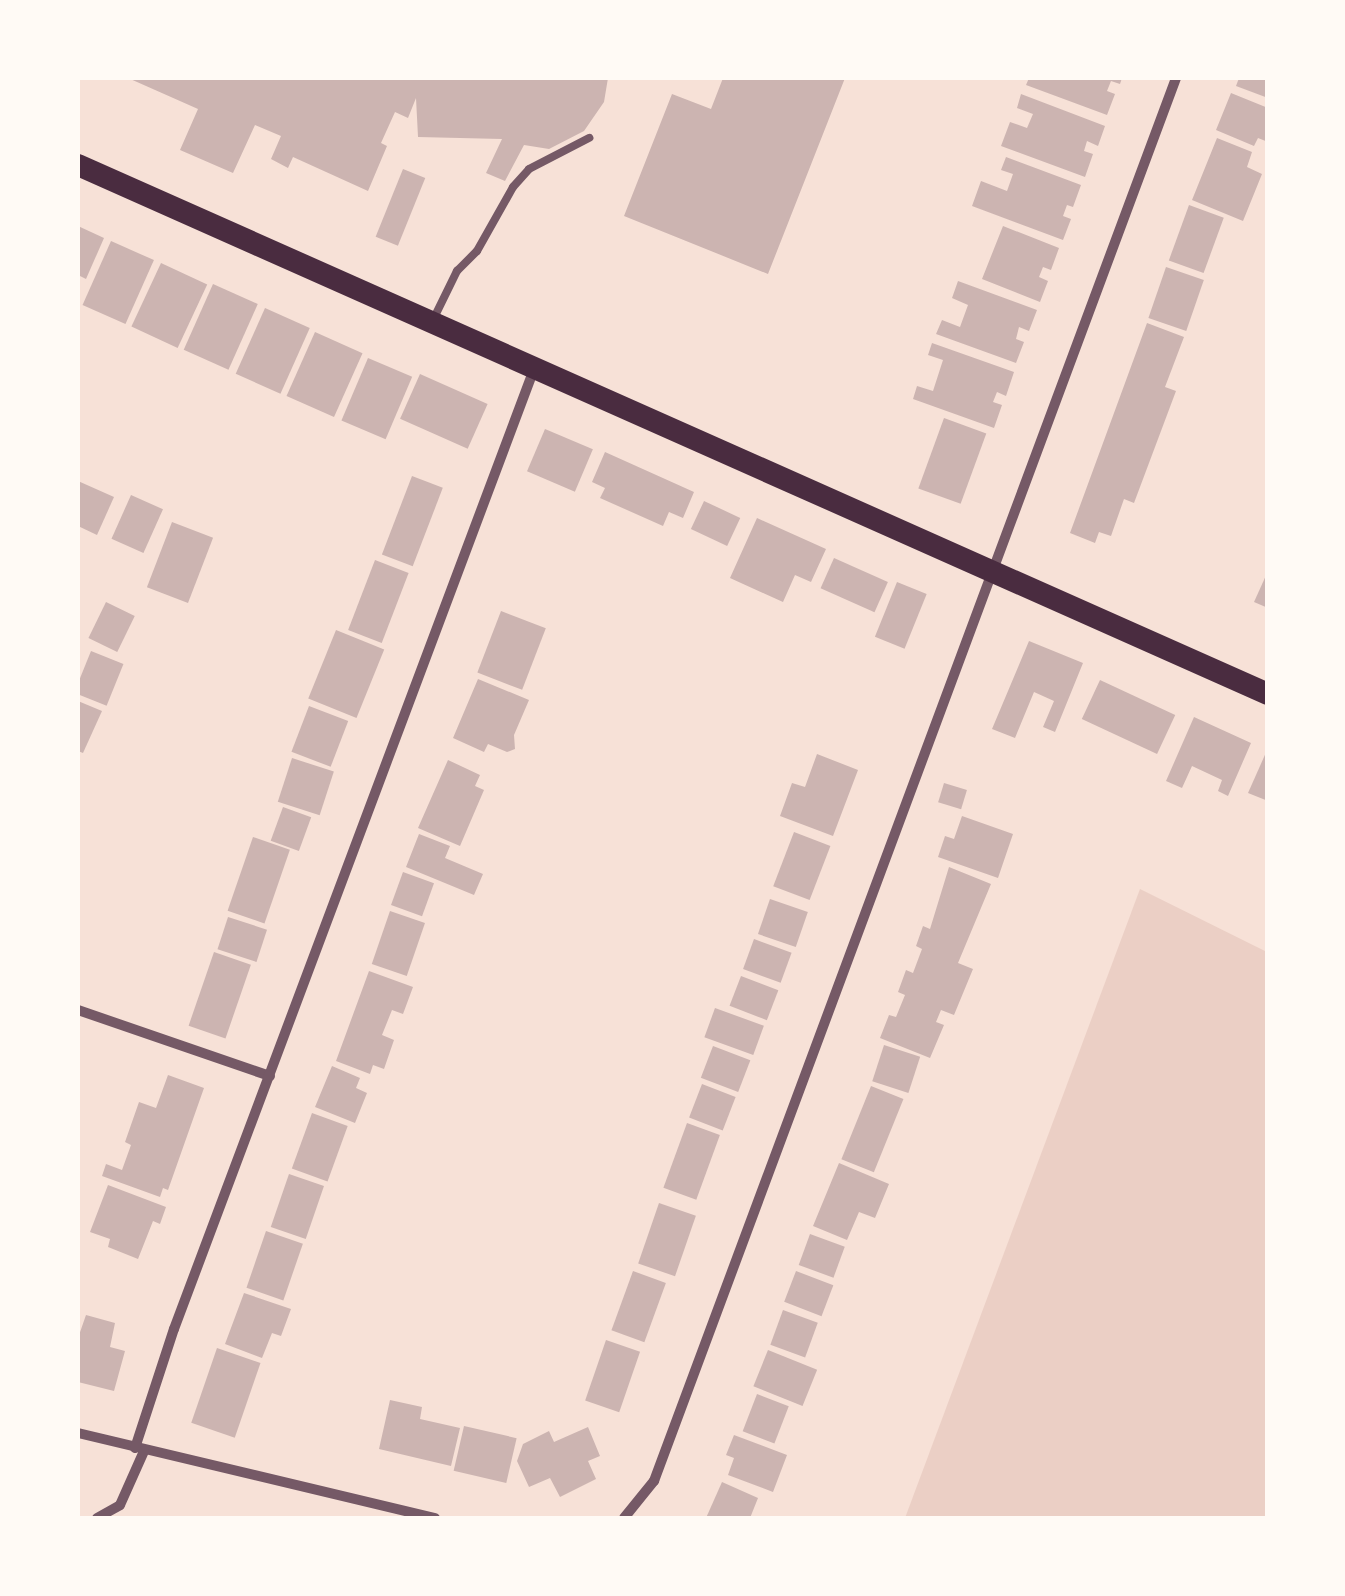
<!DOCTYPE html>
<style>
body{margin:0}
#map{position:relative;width:1345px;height:1596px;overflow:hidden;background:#f7e1d7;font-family:"Playfair Display",serif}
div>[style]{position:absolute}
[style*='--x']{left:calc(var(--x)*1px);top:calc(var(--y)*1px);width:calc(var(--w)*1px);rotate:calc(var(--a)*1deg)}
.green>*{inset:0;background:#ebcfc5}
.building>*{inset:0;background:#ccb4b1;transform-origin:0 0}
.service>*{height:8px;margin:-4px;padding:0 4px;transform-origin:4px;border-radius:4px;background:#755966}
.minor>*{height:10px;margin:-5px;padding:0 5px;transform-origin:5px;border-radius:5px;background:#755966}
.primary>*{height:22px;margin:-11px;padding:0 11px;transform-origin:11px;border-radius:11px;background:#4a2c40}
span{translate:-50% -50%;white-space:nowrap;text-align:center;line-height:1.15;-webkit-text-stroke:10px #fffaf5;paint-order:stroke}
.frame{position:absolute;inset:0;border:80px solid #fffaf5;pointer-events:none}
</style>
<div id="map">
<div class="green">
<div style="clip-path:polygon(1140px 889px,1267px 952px,1267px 1518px,905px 1518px)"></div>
</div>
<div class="building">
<div style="clip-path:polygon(128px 78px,608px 78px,604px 102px,584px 131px,549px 149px,524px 145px,505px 181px,486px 173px,502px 139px,418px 137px,416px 98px,408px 118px,395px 112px,381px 143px,387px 146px,368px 191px,293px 157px,288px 168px,271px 159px,281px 136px,255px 125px,233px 173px,180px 150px,198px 109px)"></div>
<div style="clip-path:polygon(723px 78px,845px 78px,768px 274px,624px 216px,672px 94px,711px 109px)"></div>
<div style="clip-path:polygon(1029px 78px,1052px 80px,1122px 78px,1120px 84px,1111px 81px,1107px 91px,1115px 94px,1107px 115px,1026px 85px)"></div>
<div style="clip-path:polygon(1239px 78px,1268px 78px,1268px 98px,1236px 86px)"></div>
<div style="clip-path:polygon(1231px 93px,1268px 108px,1268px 142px,1258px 138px,1254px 146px,1216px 130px)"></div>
<div style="clip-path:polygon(1021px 94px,1105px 126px,1098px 146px,1087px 141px,1084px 151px,1093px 154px,1085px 177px,1001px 146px,1010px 122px,1027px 128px,1033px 114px,1017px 108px)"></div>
<div style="clip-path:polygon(1217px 138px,1252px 152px,1247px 167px,1262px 174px,1243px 221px,1192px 200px)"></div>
<div style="clip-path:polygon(1006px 157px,1081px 185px,1073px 207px,1067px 205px,1063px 216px,1071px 219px,1063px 240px,972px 206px,981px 181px,1007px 191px,1013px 174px,1001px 170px)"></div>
<div style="left:403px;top:169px;width:24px;height:73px;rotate:22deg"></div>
<div style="left:1189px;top:205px;width:37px;height:59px;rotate:20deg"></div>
<div style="clip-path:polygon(78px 226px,104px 238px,86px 279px,78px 275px)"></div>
<div style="clip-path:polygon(1003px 226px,1059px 248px,1051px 270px,1043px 267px,1039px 277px,1048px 281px,1040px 302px,982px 279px)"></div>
<div style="left:111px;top:241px;width:47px;height:70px;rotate:24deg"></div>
<div style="left:161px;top:263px;width:51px;height:70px;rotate:25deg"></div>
<div style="left:1166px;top:267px;width:40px;height:54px;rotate:19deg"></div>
<div style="clip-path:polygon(958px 281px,1037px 310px,1029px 331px,1019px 327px,1016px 339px,1024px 342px,1016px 363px,936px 334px,942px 320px,960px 327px,968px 305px,952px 298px)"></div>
<div style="left:213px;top:284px;width:49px;height:72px;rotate:24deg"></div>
<div style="left:265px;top:308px;width:49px;height:72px;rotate:24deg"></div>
<div style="clip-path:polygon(1147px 323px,1184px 337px,1165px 387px,1176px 391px,1134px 503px,1124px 499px,1111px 536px,1099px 532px,1095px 543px,1070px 533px)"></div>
<div style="left:315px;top:332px;width:52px;height:70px;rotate:24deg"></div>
<div style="clip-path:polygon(932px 343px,1014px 372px,1006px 396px,997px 392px,993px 402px,1002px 405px,994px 428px,913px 399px,917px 386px,933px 391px,943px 360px,928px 355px)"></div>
<div style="left:368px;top:358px;width:48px;height:68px;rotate:23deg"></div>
<div style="left:420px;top:374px;width:74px;height:49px;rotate:24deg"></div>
<div style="left:944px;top:418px;width:45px;height:75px;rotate:20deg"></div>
<div style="left:545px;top:429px;width:52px;height:46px;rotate:23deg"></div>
<div style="clip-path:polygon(605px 452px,694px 492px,683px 518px,669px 512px,663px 526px,600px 498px,605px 488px,592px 482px)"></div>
<div style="left:412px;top:476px;width:33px;height:84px;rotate:21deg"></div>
<div style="clip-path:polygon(78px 481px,114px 497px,97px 535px,78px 526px)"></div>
<div style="left:131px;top:495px;width:35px;height:48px;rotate:24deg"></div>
<div style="left:704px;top:501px;width:40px;height:31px;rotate:25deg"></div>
<div style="clip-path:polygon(757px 518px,826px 549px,811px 582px,795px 575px,783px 602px,730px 578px)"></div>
<div style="left:172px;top:522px;width:44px;height:70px;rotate:21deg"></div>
<div style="left:834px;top:558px;width:59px;height:33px;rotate:24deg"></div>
<div style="left:375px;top:560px;width:36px;height:75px;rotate:21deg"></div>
<div style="clip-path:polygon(1268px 571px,1268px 608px,1254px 602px)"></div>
<div style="left:897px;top:582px;width:32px;height:59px;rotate:22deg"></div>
<div style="left:106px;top:602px;width:32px;height:40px;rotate:26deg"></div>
<div style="left:501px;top:611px;width:48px;height:66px;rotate:21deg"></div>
<div style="left:336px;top:630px;width:52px;height:74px;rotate:22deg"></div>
<div style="clip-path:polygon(1029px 641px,1083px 663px,1055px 732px,1043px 727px,1054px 701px,1034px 692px,1015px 738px,992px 729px)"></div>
<div style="left:91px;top:651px;width:35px;height:45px;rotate:22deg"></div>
<div style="clip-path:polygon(478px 679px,529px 700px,514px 735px,515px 749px,507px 752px,488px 744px,484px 752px,453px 738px)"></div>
<div style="left:1100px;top:680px;width:83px;height:43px;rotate:25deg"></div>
<div style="clip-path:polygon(78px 701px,102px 711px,83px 753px,78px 751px)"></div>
<div style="left:309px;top:706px;width:42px;height:49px;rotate:21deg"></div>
<div style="clip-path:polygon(1194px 717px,1251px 743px,1228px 796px,1218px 791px,1222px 780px,1192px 766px,1182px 788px,1166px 781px)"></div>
<div style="clip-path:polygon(1268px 748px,1268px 801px,1248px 793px)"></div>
<div style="clip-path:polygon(817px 754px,858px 770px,833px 836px,780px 816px,792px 783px,805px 787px)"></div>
<div style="left:292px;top:758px;width:44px;height:46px;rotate:18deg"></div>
<div style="clip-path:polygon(448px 760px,480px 775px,475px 786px,484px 790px,460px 846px,418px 828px)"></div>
<div style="left:944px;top:783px;width:24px;height:20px;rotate:17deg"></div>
<div style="left:283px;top:807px;width:30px;height:36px;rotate:20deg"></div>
<div style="clip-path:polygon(962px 816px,1013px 834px,998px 878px,938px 857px,945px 836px,954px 839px)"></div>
<div style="left:794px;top:832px;width:39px;height:58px;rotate:21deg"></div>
<div style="clip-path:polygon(419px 834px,450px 846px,445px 858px,483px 874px,474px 895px,406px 867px)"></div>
<div style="left:253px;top:837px;width:39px;height:78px;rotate:19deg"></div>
<div style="clip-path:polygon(949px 867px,991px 884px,958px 963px,973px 969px,954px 1015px,941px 1010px,936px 1022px,944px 1025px,930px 1058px,880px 1038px,889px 1015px,896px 1017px,905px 995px,898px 992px,906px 970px,913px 973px,922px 949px,916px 946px,923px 926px,930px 929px)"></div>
<div style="left:403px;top:872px;width:33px;height:35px;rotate:20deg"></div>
<div style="left:770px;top:899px;width:40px;height:37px;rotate:19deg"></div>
<div style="left:390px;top:911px;width:37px;height:56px;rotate:19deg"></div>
<div style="left:228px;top:917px;width:41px;height:34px;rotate:18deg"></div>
<div style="left:754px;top:939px;width:40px;height:32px;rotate:20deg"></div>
<div style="left:214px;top:952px;width:39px;height:78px;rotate:19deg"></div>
<div style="clip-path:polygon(369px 971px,413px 987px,403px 1014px,392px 1010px,382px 1035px,394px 1040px,384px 1069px,373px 1065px,370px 1074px,336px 1061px)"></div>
<div style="left:741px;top:976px;width:40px;height:32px;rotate:21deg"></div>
<div style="left:715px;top:1008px;width:52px;height:31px;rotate:20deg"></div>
<div style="left:884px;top:1045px;width:38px;height:38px;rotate:18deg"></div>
<div style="left:713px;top:1046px;width:40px;height:34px;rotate:21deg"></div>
<div style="clip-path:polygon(332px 1066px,360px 1078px,356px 1088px,367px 1093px,355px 1123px,315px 1107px)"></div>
<div style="clip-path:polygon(168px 1075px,204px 1088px,168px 1190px,163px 1188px,160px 1197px,102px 1176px,106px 1164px,122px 1170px,131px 1145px,125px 1142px,139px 1102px,156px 1108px)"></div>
<div style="left:702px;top:1084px;width:36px;height:36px;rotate:21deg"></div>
<div style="left:871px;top:1086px;width:35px;height:79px;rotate:22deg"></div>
<div style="left:312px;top:1113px;width:38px;height:59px;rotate:20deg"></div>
<div style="left:687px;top:1123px;width:35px;height:69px;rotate:20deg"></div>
<div style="clip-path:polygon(839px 1163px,889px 1184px,875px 1218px,859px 1212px,847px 1240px,813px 1226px)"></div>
<div style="left:289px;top:1174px;width:37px;height:56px;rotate:19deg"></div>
<div style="clip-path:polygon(108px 1185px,166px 1207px,160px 1224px,153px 1221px,138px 1259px,108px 1247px,110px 1239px,90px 1232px)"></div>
<div style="left:659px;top:1203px;width:39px;height:64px;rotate:19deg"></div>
<div style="left:266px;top:1231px;width:39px;height:60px;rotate:19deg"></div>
<div style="left:810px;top:1234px;width:37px;height:33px;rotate:20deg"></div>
<div style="left:633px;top:1271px;width:35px;height:63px;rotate:20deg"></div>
<div style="left:796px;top:1271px;width:40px;height:33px;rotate:21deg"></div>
<div style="clip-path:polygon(244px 1293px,291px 1309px,281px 1336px,272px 1333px,262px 1358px,225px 1344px)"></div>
<div style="left:783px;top:1310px;width:37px;height:37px;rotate:20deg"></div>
<div style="clip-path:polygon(86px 1315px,115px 1323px,110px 1347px,125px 1351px,114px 1391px,78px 1382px,78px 1338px)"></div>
<div style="left:606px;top:1340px;width:36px;height:64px;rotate:19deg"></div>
<div style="left:217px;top:1348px;width:46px;height:79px;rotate:19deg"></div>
<div style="left:768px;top:1350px;width:53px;height:39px;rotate:22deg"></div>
<div style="left:757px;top:1394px;width:34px;height:40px;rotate:21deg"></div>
<div style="clip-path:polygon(390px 1400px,422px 1407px,420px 1419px,460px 1428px,451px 1466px,379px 1449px)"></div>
<div style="left:464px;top:1426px;width:54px;height:46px;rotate:13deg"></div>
<div style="clip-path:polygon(588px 1427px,600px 1456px,588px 1461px,596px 1479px,560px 1497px,550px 1478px,529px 1487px,517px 1461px,523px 1444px,549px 1431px,554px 1442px)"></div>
<div style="clip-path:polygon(734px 1435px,787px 1455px,773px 1492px,728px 1475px,734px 1458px,726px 1455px)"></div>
<div style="clip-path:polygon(722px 1482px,758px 1498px,750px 1518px,706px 1518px)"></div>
</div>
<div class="service">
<div style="--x:433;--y:320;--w:55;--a:-63.9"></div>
<div style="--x:457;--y:271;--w:28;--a:-45"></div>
<div style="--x:477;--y:251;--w:73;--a:-60.6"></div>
<div style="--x:513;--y:187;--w:24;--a:-48"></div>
<div style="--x:529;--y:169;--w:68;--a:-27.3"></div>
</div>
<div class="minor">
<div style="--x:78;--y:1010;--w:203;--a:19"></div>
<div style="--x:78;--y:1433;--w:367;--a:13.4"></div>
<div style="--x:135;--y:1448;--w:125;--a:-71.9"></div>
<div style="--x:174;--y:1329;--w:1025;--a:-69.44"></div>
<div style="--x:97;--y:1518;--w:26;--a:-29"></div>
<div style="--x:120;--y:1505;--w:59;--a:-66"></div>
<div style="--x:624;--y:1518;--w:48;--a:-51"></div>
<div style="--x:654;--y:1481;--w:1497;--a:-69.59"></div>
</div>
<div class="primary">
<div style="--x:78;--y:165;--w:1302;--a:23.97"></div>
</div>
<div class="frame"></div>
</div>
